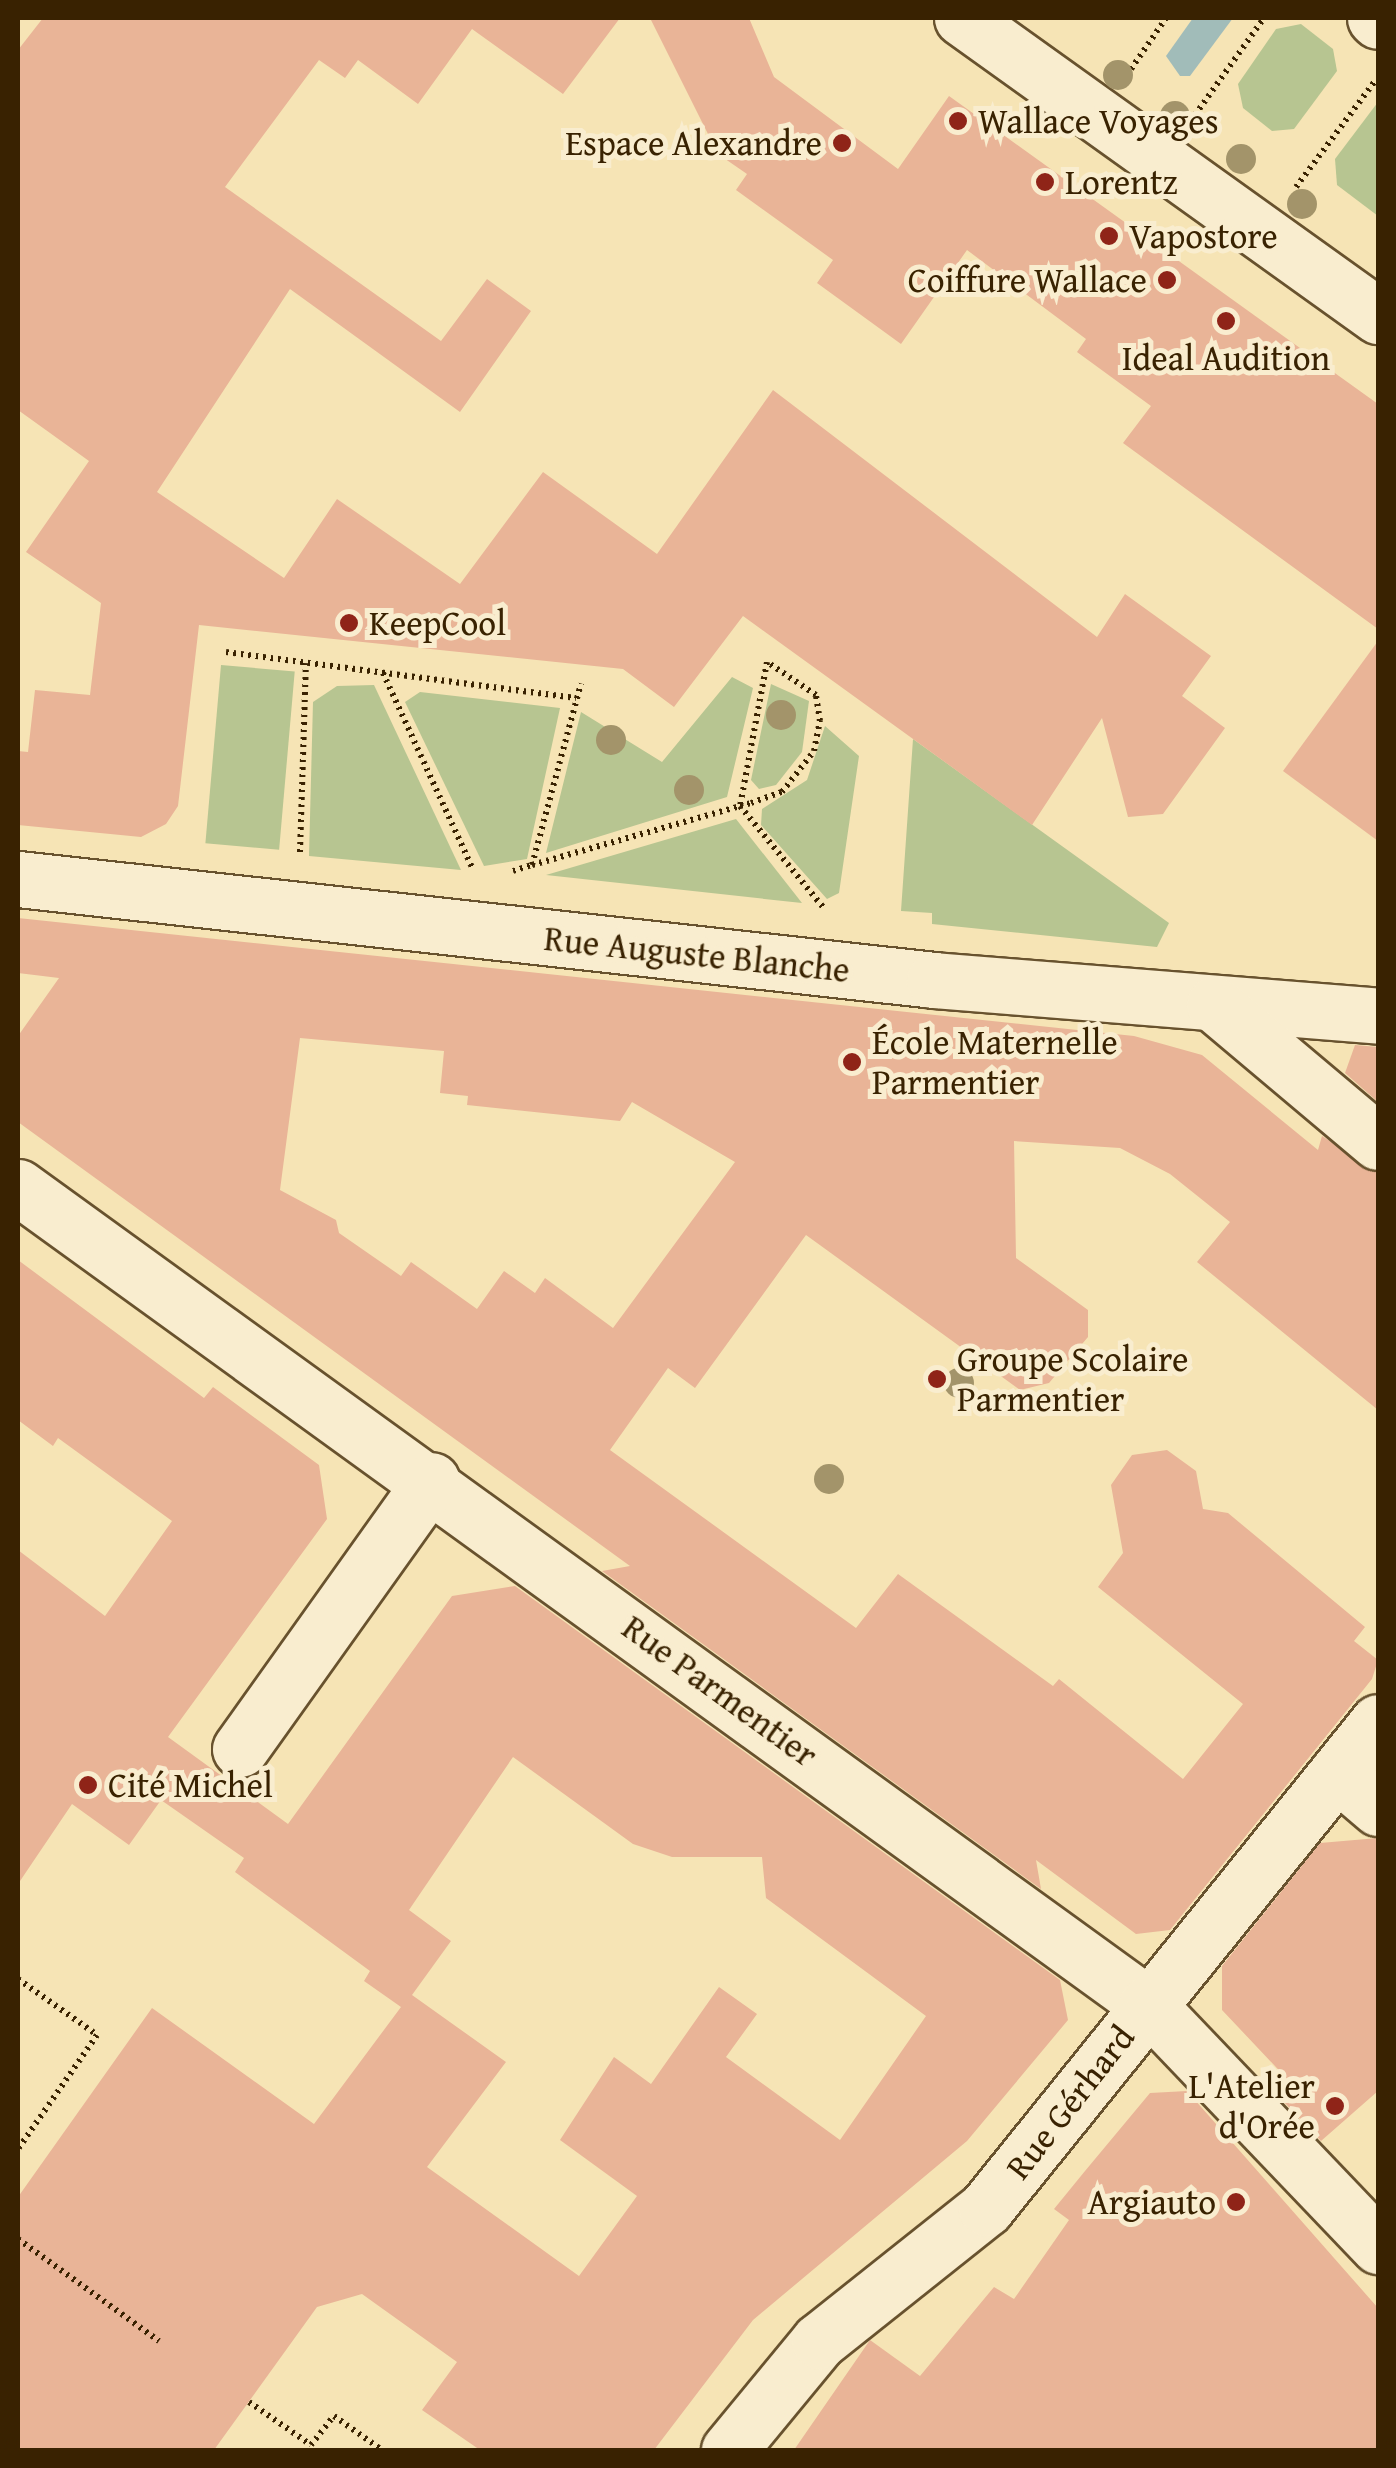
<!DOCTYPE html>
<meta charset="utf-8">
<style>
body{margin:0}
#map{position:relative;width:1396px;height:2468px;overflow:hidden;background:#f6e4b5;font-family:"Gentium Book Plus",serif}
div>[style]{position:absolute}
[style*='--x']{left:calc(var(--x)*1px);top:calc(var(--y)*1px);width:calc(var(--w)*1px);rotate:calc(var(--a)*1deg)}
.green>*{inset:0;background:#b7c591;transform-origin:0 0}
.water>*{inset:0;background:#a1bcb9}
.building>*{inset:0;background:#e9b497}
.path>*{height:6px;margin-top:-3px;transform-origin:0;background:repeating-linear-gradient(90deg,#392201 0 2.5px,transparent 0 7.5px)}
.roads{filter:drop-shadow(2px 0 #68522e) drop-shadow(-2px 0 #68522e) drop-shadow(0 2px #68522e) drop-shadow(0 -2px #68522e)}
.minor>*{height:55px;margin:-27.5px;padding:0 27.5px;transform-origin:27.5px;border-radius:27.5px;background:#f9edcf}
.trees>*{width:30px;height:30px;margin:-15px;border-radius:50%;background:#a3946a}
.dots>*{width:28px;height:28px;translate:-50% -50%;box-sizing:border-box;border:5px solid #f9edcf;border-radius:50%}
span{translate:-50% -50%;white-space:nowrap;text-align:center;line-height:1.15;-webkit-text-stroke:10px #f9edcf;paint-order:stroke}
.poi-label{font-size:35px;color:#392201}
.left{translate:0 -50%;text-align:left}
.right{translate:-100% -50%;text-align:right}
.street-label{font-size:35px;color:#392201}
.frame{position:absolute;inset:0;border:20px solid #392201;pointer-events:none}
</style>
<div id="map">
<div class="green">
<div style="clip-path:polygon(1301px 24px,1333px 49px,1337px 71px,1294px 129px,1272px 131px,1243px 108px,1238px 84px,1276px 29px)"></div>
<div style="clip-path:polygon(1378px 102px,1378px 216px,1337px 185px,1335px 159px)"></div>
<div style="left:221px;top:665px;width:74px;height:179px;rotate:5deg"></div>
<div style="clip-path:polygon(732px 677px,753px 688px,727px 797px,546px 853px,581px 712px,662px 762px)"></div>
<div style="clip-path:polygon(771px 684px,809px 701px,802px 752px,776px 785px,759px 789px,751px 780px)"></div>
<div style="clip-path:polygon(374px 685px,461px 870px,309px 856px,313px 702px,337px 686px)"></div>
<div style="clip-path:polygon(420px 692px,560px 708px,527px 859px,484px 866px,405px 702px)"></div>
<div style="clip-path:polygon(825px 726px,859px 756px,839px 893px,827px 899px,761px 825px,762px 809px,807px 780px)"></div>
<div style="clip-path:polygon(913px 739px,1169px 923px,1157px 947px,932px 924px,932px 913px,901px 911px)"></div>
<div style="clip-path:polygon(736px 819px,802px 903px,546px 875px)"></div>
</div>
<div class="water">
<div style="clip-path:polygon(1193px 18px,1233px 18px,1190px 76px,1180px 76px,1166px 56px)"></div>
</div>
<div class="building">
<div style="clip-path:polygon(43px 18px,620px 18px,563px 94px,472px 29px,418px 104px,358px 60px,345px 78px,319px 60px,225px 187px,441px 341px,487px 279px,531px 311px,460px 412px,290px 289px,157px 492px,284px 578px,337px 499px,460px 584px,543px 472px,657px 554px,773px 390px,1097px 637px,1125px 594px,1211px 656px,1182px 696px,1225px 728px,1163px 814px,1128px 817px,1102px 718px,1032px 825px,743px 616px,674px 707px,623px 669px,199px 625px,178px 806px,166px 824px,141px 837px,18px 825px,18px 751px,28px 752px,35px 690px,90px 695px,101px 603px,26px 552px,89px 461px,18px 410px,18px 50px)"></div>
<div style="clip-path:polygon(650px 18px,749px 18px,774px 77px,898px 169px,949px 96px,1378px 404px,1378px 629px,1123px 443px,1151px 406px,1077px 352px,1086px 339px,967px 250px,901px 344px,817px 283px,833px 260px,736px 190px,747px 174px,718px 154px)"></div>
<div style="clip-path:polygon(1378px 641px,1378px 841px,1283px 771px)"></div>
<div style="clip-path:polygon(evenodd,18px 918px,1134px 1036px,1202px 1055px,1318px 1150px,1322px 1136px,1378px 1172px,1378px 1410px,1197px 1262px,1230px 1222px,1170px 1174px,1120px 1148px,1014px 1141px,1016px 1258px,1088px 1310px,1088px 1337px,1049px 1383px,1020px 1390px,806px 1235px,695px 1388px,668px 1368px,610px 1450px,856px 1628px,898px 1574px,1053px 1686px,1059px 1679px,1183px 1779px,1243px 1704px,1098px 1587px,1123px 1553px,1111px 1485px,1132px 1455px,1167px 1450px,1196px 1471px,1203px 1509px,1228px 1513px,1365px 1627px,1354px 1641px,1378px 1660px,1372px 1679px,1170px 1930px,1136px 1934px,1036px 1860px,1041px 1889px,602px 1571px,630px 1566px,18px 1122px,18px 1036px,59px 978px,18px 973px,18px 918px,300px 1038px,444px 1051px,440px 1093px,468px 1096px,467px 1105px,620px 1121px,632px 1102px,735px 1162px,613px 1328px,545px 1278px,535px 1293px,504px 1271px,477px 1309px,411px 1262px,401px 1276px,339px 1233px,336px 1220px,280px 1190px,300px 1038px)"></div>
<div style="clip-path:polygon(1355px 1045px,1378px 1047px,1378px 1102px,1345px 1073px)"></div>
<div style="clip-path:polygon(evenodd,18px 1260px,204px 1398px,213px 1387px,319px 1465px,327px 1519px,168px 1737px,288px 1824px,452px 1596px,515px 1586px,1060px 1980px,1068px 2020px,967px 2141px,753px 2320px,654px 2450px,480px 2450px,422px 2410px,457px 2362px,362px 2294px,317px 2307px,214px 2450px,18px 2450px,18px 2197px,152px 2008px,314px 2124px,401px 2007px,364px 1981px,370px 1971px,235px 1872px,244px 1858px,161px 1800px,129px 1845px,72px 1804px,18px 1884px,18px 1550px,105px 1616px,172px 1521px,58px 1438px,53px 1446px,18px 1420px,18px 1260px,513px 1757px,633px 1844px,672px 1857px,762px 1857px,766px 1898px,926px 2016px,840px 2140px,726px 2057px,757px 2014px,719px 1987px,651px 2084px,614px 2057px,560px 2140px,637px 2196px,579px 2276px,427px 2167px,506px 2062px,412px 1995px,451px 1941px,409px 1910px,513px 1757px)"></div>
<div style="clip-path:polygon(1378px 1838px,1378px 2091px,1321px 2141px,1267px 2084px,1291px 2083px,1222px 2010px,1222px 1966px,1320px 1843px)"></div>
<div style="clip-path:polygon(1187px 2091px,1378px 2308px,1378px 2450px,794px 2450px,870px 2340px,920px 2376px,994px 2287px,1014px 2299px,1069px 2220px,1054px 2209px,1085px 2171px,1150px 2093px)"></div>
</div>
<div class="path">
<div style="--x:1131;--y:69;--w:62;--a:-55.5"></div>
<div style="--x:1195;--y:115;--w:119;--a:-54.6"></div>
<div style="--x:1296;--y:187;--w:132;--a:-53.3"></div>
<div style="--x:226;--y:652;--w:353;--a:7.5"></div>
<div style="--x:383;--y:673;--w:217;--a:65.4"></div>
<div style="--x:300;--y:852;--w:189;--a:-88.2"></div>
<div style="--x:532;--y:865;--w:188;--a:-74.9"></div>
<div style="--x:513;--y:871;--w:20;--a:-18"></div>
<div style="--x:532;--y:865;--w:216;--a:-15.8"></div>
<div style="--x:740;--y:806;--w:11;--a:-15"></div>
<div style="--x:751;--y:803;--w:33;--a:-20"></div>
<div style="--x:782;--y:792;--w:52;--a:-52"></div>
<div style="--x:814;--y:751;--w:31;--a:-79"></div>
<div style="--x:820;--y:721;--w:26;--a:-99"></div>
<div style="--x:816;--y:695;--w:59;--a:-146"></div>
<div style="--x:767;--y:662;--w:147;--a:100.6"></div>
<div style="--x:740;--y:806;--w:131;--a:50.6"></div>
<div style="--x:18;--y:1979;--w:97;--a:35.3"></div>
<div style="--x:97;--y:2035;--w:139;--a:124.7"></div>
<div style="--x:18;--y:2239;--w:174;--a:35.9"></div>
<div style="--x:249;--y:2402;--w:75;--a:34.7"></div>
<div style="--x:311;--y:2445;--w:37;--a:-52"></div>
<div style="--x:334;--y:2416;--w:59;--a:35.3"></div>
</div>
<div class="roads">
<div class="minor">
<div style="--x:962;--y:18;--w:512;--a:35.62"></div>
<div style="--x:1375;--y:18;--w:4;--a:45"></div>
<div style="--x:18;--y:879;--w:922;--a:6.29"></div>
<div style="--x:934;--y:980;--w:445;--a:4.6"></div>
<div style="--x:1214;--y:1004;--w:214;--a:40.1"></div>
<div style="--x:18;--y:1187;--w:1394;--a:35.89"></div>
<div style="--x:1147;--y:2004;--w:335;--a:46.3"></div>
<div style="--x:240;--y:1749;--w:330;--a:-54.5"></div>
<div style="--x:1337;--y:1773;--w:54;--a:40.5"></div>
<div style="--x:729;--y:2450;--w:141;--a:-50.5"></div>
<div style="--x:819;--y:2341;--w:213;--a:-38.5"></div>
<div style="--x:986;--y:2208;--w:624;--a:-51.11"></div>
</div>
</div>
<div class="trees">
<div style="left:1118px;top:75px"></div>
<div style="left:1175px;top:116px"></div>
<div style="left:1241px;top:159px"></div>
<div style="left:1302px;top:204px"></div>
<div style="left:781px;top:715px"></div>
<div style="left:611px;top:740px"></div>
<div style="left:689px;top:790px"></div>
<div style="left:959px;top:1383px"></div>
<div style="left:829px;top:1479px"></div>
</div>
<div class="dots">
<div style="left:958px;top:121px;background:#8f2418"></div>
<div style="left:842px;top:143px;background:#8f2418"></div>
<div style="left:1045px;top:182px;background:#8f2418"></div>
<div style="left:1109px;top:236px;background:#8f2418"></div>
<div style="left:1167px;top:280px;background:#8f2418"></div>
<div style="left:1226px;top:321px;background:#8f2418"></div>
<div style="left:349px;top:623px;background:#8f2418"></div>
<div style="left:852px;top:1062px;background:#8f2418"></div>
<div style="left:937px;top:1379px;background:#8f2418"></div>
<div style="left:88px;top:1785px;background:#8f2418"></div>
<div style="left:1335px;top:2106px;background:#8f2418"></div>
<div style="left:1236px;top:2202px;background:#8f2418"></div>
</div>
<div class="poi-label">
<span class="left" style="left:978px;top:121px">Wallace Voyages</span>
<span class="right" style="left:822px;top:143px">Espace Alexandre</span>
<span class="left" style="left:1065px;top:182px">Lorentz</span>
<span class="left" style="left:1129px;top:236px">Vapostore</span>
<span class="right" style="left:1147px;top:280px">Coiffure Wallace</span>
<span style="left:1226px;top:358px">Ideal Audition</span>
<span class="left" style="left:369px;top:623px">KeepCool</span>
<span class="left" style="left:872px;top:1062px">École Maternelle<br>Parmentier</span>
<span class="left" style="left:957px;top:1379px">Groupe Scolaire<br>Parmentier</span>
<span class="left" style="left:108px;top:1785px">Cité Michel</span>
<span class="right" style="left:1315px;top:2106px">L'Atelier<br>d'Orée</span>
<span class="right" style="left:1216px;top:2202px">Argiauto</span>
</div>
<div class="street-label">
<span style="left:697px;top:954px;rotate:6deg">Rue Auguste Blanche</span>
<span style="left:720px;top:1691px;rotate:36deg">Rue Parmentier</span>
<span style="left:1070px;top:2102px;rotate:-52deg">Rue Gérhard</span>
</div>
<div class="frame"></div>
</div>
